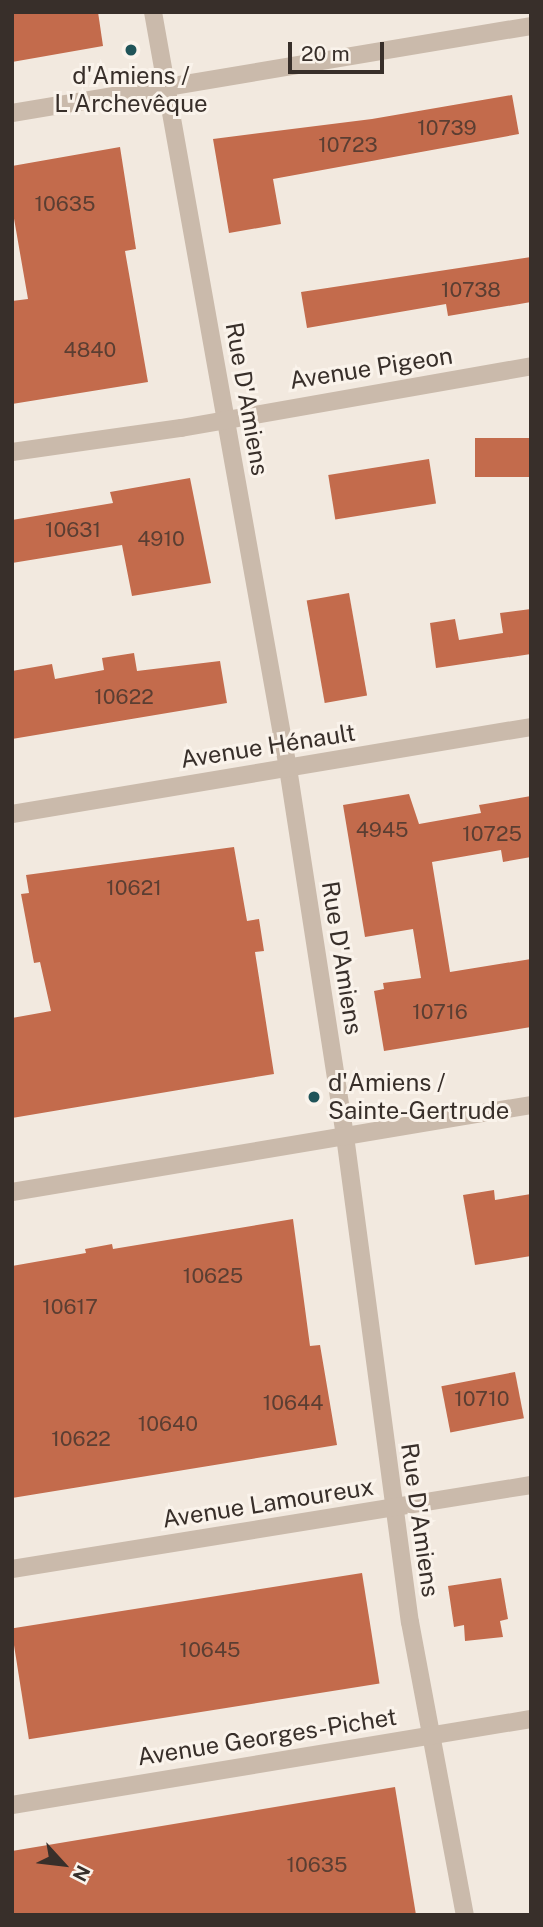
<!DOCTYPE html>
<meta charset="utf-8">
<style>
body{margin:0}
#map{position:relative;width:543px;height:1927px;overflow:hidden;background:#f2e9df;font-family:"Public Sans",sans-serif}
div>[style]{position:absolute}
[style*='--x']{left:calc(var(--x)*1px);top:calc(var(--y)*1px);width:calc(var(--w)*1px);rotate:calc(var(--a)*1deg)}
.building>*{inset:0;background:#c36b4c;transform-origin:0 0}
.street>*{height:18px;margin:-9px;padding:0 9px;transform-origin:9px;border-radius:9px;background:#cabaab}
.dots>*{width:19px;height:19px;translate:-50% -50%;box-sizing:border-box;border:4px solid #faf3eb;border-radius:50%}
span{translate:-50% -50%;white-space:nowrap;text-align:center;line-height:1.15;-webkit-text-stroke:6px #faf3eb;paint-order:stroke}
.number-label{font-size:21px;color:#5b3e32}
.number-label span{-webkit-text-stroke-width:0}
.poi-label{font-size:24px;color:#382f2a}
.left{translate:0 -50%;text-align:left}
.street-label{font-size:24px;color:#382f2a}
.frame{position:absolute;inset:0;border:14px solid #382f2a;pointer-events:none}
.north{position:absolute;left:28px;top:1829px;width:70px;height:70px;-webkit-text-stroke:5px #faf3eb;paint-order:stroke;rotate:117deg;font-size:19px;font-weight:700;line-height:28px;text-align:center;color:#382f2a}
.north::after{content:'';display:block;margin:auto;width:24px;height:32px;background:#382f2a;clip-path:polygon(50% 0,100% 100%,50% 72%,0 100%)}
.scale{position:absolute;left:288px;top:42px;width:96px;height:32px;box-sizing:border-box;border:4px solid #382f2a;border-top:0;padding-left:9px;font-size:21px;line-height:24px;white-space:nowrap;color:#382f2a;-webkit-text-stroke:5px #faf3eb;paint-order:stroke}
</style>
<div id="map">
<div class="building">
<div style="clip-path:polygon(12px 12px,98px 12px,103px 46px,12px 62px)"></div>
<div style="clip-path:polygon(512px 95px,519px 134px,273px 179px,281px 224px,229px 233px,213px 139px,372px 119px)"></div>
<div style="clip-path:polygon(120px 147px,136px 249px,125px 251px,148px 382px,12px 404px,12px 301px,28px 299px,12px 207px,12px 166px)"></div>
<div style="clip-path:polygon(531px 257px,531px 302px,448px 316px,446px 304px,307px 328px,301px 292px)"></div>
<div style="left:531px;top:438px;width:39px;height:56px;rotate:90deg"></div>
<div style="left:429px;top:459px;width:45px;height:102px;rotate:81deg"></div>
<div style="clip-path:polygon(190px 478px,211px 583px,132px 596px,122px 545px,12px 563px,12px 520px,113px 503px,110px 492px)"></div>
<div style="left:349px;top:593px;width:104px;height:43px;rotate:80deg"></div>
<div style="clip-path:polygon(531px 609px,531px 654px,436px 668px,430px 623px,455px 619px,459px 640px,503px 633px,500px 613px)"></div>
<div style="clip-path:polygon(134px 653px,137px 671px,220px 661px,227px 703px,12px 739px,12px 671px,52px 664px,55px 679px,104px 670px,102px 658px)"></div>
<div style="clip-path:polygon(409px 794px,419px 824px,481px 813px,479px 805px,531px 796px,531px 857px,503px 862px,501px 850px,432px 862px,450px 972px,531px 959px,531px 1027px,384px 1051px,374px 991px,384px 989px,383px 983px,421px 978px,413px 929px,365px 937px,343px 805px)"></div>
<div style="clip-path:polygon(234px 847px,247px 921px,259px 919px,264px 951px,255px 952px,274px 1074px,12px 1118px,12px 1018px,51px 1011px,40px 962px,34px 963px,21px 894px,29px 893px,26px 875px)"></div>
<div style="clip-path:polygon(494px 1190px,495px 1200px,531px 1194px,531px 1256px,475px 1265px,463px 1195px)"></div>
<div style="clip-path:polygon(293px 1219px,310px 1346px,320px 1345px,337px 1445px,12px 1498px,12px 1266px,86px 1253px,85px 1249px,112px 1244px,113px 1249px)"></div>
<div style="left:515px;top:1372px;width:47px;height:75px;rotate:79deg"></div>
<div style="left:362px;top:1573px;width:112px;height:355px;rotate:81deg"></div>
<div style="clip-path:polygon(501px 1578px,508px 1619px,500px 1621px,503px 1637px,465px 1641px,464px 1625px,454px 1627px,448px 1586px)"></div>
<div style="clip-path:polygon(395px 1787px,416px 1915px,12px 1915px,12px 1851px)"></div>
</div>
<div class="street">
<div style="--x:153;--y:12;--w:768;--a:79.88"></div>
<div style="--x:288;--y:768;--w:372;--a:81.2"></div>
<div style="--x:345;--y:1136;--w:490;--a:82.4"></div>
<div style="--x:410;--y:1622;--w:298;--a:79.4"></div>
<div style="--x:12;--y:113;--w:526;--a:-9.52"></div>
<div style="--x:12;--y:452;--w:171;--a:-8.1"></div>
<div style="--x:181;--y:428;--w:355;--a:-10"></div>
<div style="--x:12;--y:814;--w:526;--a:-9.52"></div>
<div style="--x:12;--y:1192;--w:526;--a:-9.52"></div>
<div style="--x:12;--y:1569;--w:526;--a:-9.19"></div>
<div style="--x:12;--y:1805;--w:526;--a:-9.41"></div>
</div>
<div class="dots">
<div style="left:131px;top:50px;background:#205459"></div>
<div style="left:314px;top:1097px;background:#205459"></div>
</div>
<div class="number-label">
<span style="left:447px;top:128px">10739</span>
<span style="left:348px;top:145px">10723</span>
<span style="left:65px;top:204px">10635</span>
<span style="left:471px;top:290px">10738</span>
<span style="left:90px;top:350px">4840</span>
<span style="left:73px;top:530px">10631</span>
<span style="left:161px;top:539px">4910</span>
<span style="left:124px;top:697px">10622</span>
<span style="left:382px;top:830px">4945</span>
<span style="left:492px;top:834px">10725</span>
<span style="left:134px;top:888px">10621</span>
<span style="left:440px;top:1012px">10716</span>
<span style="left:213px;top:1276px">10625</span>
<span style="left:70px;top:1307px">10617</span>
<span style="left:482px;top:1399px">10710</span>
<span style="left:293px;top:1403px">10644</span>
<span style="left:168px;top:1424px">10640</span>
<span style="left:81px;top:1439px">10622</span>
<span style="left:210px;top:1650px">10645</span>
<span style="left:317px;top:1865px">10635</span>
</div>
<div class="poi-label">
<span style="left:131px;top:90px">d'Amiens /<br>L'Archevêque</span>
<span class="left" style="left:328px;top:1097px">d'Amiens /<br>Sainte-Gertrude</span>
</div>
<div class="street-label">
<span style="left:371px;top:368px;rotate:-9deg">Avenue Pigeon</span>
<span style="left:247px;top:399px;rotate:80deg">Rue D'Amiens</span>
<span style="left:268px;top:746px;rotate:-9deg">Avenue Hénault</span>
<span style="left:342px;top:958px;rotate:81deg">Rue D'Amiens</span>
<span style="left:268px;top:1503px;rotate:-9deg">Avenue Lamoureux</span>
<span style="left:420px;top:1520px;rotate:82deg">Rue D'Amiens</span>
<span style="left:267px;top:1737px;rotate:-9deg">Avenue Georges-Pichet</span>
</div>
<div class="frame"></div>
<div class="north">N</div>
<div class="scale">20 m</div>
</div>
